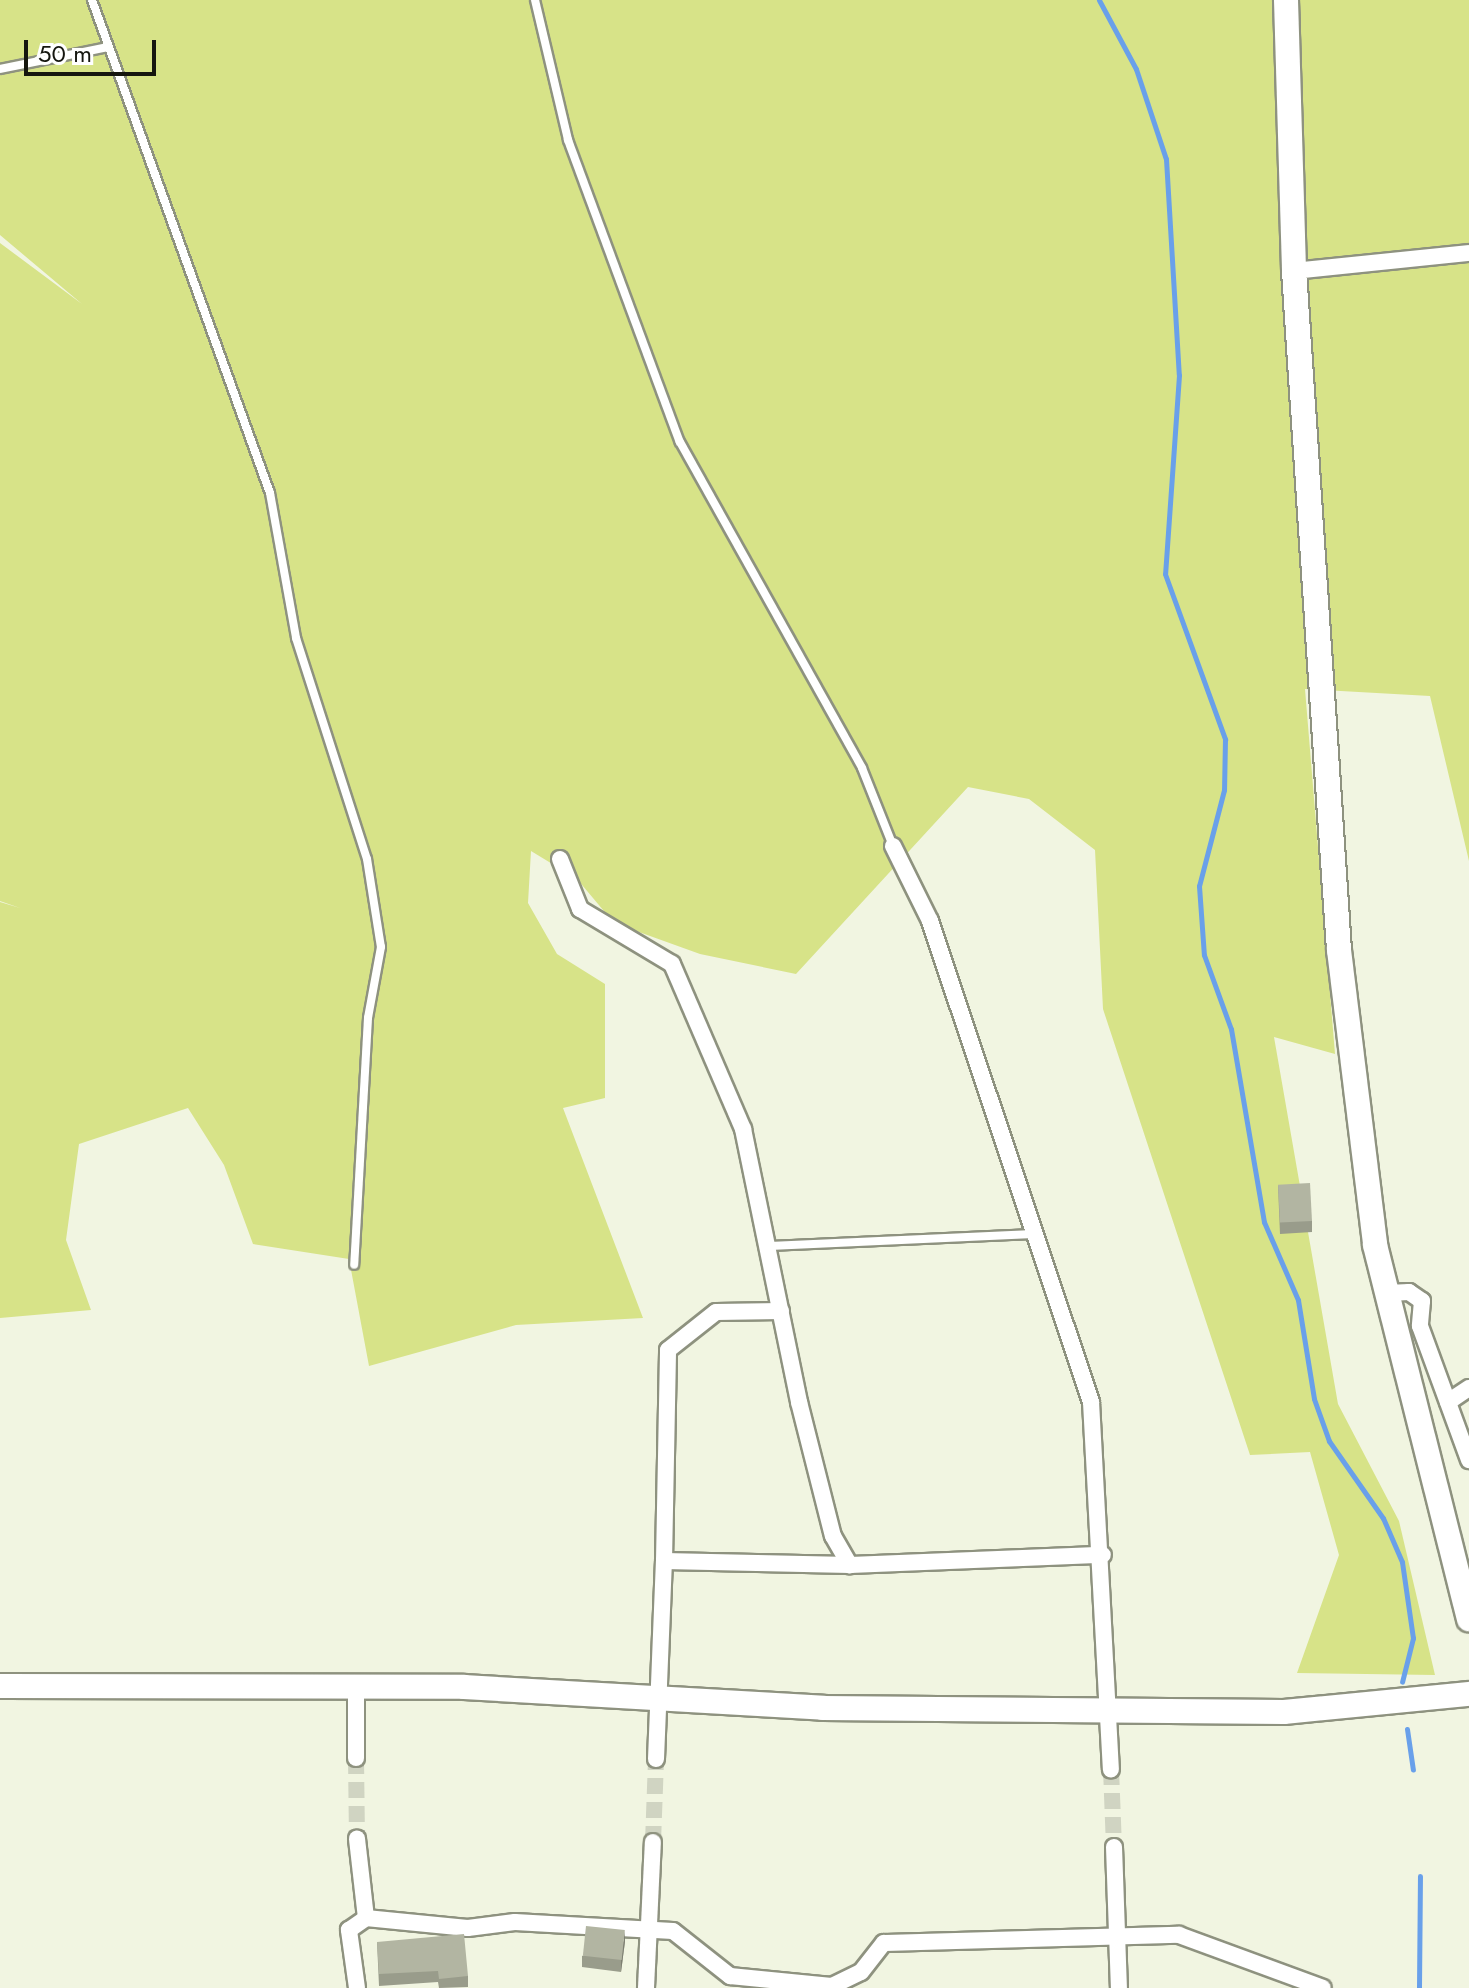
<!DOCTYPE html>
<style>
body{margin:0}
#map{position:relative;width:1469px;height:1988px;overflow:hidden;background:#f1f5e1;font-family:Jost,sans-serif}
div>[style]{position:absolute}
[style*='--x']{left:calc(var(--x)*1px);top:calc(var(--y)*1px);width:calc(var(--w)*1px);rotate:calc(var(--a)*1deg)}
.green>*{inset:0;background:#d7e388}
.stream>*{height:5px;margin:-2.5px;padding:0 2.5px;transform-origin:2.5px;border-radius:2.5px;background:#69a0ea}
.street-tunnel>*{height:16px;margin-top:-8px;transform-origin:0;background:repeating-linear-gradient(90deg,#d0d4c2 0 16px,transparent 0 24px)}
.roads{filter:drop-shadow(2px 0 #8e927f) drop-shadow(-2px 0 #8e927f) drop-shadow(0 2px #8e927f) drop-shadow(0 -2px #8e927f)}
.lane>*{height:8px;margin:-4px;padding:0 4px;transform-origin:4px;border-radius:4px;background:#fff}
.street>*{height:16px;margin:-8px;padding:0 8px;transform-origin:8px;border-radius:8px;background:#fff}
.secondary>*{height:24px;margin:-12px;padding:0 12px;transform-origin:12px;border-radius:12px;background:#fff}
.wall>*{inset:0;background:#999c8b}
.shaded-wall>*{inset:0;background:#7d7f71}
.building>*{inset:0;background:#b2b5a2;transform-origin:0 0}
span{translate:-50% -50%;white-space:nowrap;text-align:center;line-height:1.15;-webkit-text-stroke:7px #fff;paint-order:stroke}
.scale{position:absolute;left:24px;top:40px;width:132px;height:36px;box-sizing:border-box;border:4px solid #15160f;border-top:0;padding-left:10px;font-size:24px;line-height:28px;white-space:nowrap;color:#15160f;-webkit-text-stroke:6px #fff;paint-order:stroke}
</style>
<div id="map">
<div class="green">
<div style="clip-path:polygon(0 0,1469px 0,1469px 861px,1430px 696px,1305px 689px,1335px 1054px,1274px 1037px,1338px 1404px,1399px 1521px,1435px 1675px,1297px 1673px,1339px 1555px,1310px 1452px,1250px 1455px,1103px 1009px,1095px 850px,1029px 799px,968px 787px,796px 974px,700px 954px,614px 923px,577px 879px,531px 851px,528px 903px,557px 954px,605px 984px,605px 1098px,563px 1108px,643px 1318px,516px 1325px,369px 1366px,349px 1259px,253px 1244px,224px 1165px,188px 1108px,79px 1144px,66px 1240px,91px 1310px,0 1318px,0 902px,20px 908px,0 901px,0 243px,82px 304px,0 235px)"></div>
</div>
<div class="stream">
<div style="--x:1099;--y:0;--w:78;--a:61.8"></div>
<div style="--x:1136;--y:69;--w:95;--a:71.6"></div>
<div style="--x:1166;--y:159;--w:216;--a:86.6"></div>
<div style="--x:1179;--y:375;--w:199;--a:94"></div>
<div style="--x:1165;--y:574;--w:176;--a:70"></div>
<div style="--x:1225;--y:739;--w:51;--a:91.1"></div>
<div style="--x:1224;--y:790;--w:99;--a:104.6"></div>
<div style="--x:1199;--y:886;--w:69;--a:85.9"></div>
<div style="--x:1204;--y:955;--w:79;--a:70"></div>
<div style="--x:1231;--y:1029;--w:196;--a:80.3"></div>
<div style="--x:1264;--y:1222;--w:85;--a:66.4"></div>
<div style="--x:1298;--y:1300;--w:100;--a:80.8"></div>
<div style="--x:1314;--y:1399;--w:45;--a:70.3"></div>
<div style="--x:1329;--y:1441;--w:94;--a:55"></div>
<div style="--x:1383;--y:1518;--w:48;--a:66.6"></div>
<div style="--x:1402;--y:1562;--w:77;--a:81.8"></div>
<div style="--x:1413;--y:1638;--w:45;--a:104"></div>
<div style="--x:1407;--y:1729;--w:41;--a:81.7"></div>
<div style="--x:1419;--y:1988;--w:112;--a:-89.5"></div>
</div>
<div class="street-tunnel">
<div style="--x:356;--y:1758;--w:81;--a:89.3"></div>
<div style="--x:1111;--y:1769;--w:78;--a:87.8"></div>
<div style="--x:653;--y:1842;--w:83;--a:-87.9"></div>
</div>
<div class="roads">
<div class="lane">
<div style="--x:92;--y:0;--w:524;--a:70.15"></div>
<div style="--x:270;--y:493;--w:147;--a:79.8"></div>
<div style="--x:296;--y:638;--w:232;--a:72.2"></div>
<div style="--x:367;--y:859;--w:89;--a:81"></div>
<div style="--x:381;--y:947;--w:72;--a:100.4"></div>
<div style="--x:368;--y:1018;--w:247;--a:93.2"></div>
<div style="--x:535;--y:0;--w:144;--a:76.7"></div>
<div style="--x:568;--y:140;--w:322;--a:69.7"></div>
<div style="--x:680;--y:442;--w:373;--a:60.8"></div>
<div style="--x:862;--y:768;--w:84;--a:68.3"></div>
<div style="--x:0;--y:69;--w:110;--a:-11.5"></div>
<div style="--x:768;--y:1246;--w:267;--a:-2.6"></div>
</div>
<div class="street">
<div style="--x:1294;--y:271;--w:176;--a:-5.9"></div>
<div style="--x:893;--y:846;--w:84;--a:63.7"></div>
<div style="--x:930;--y:921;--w:507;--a:71.49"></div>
<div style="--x:1091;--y:1402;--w:368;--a:86.9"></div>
<div style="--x:560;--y:859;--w:54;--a:68.2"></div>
<div style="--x:580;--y:909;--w:107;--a:30.9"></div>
<div style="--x:672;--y:964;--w:180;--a:66.7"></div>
<div style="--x:743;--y:1129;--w:279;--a:78.4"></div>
<div style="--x:799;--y:1402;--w:138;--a:75.8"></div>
<div style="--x:833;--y:1536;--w:34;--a:60"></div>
<div style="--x:1388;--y:1293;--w:21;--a:-3"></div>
<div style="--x:1409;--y:1292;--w:16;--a:35"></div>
<div style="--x:1422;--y:1301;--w:25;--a:95"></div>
<div style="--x:1420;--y:1326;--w:143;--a:69.9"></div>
<div style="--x:1448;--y:1402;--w:25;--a:-34"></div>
<div style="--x:664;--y:1561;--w:211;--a:-88.9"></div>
<div style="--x:668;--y:1350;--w:61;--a:-38.4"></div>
<div style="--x:716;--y:1312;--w:65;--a:-0.9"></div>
<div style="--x:356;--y:1687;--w:71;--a:90"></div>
<div style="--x:656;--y:1759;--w:198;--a:-87.7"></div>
<div style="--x:664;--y:1561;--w:186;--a:1.2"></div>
<div style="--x:850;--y:1565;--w:253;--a:-2.3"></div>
<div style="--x:1114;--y:1847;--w:141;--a:88"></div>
<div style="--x:366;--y:1918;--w:102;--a:5.6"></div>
<div style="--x:468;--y:1928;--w:47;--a:-7.3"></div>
<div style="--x:515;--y:1922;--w:158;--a:3.3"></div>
<div style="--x:673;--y:1931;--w:73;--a:38.3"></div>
<div style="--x:730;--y:1976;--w:102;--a:5.6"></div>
<div style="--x:832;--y:1986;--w:32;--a:-26"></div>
<div style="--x:861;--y:1972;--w:37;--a:-52"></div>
<div style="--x:884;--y:1943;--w:295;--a:-1.6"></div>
<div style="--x:1179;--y:1935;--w:153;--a:20.2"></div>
<div style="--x:357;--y:1988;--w:59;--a:-97.9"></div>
<div style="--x:349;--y:1930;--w:21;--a:-35"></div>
<div style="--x:366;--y:1918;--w:80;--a:-96.5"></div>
<div style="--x:646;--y:1988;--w:146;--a:-87.3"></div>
</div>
<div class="secondary">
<div style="--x:1286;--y:0;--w:271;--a:88.3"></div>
<div style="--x:1294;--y:271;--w:680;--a:86.21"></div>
<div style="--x:1339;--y:950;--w:297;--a:83"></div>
<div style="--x:1375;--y:1245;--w:386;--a:75.9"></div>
<div style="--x:0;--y:1686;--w:464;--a:0.1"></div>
<div style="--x:464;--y:1687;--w:360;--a:3.3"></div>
<div style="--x:823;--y:1708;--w:461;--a:0.5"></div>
<div style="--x:1284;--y:1712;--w:186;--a:-5.6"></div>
</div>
</div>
<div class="wall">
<div style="clip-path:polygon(1278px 1185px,1312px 1221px,1312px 1232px,1280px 1234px)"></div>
<div style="clip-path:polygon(625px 1941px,621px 1972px,582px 1967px,582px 1956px)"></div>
<div style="clip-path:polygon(377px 1942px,468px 1976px,468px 1987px,439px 1988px,438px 1982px,379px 1986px)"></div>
</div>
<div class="shaded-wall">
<div style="clip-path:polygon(625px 1930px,625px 1941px,621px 1972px,621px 1961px)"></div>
</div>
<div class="building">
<div style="left:1310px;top:1183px;width:38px;height:32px;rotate:87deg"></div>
<div style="left:586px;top:1926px;width:39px;height:30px;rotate:6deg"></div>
<div style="clip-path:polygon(464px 1934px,468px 1976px,439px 1979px,438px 1971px,379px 1974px,377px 1942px)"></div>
</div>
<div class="scale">50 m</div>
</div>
